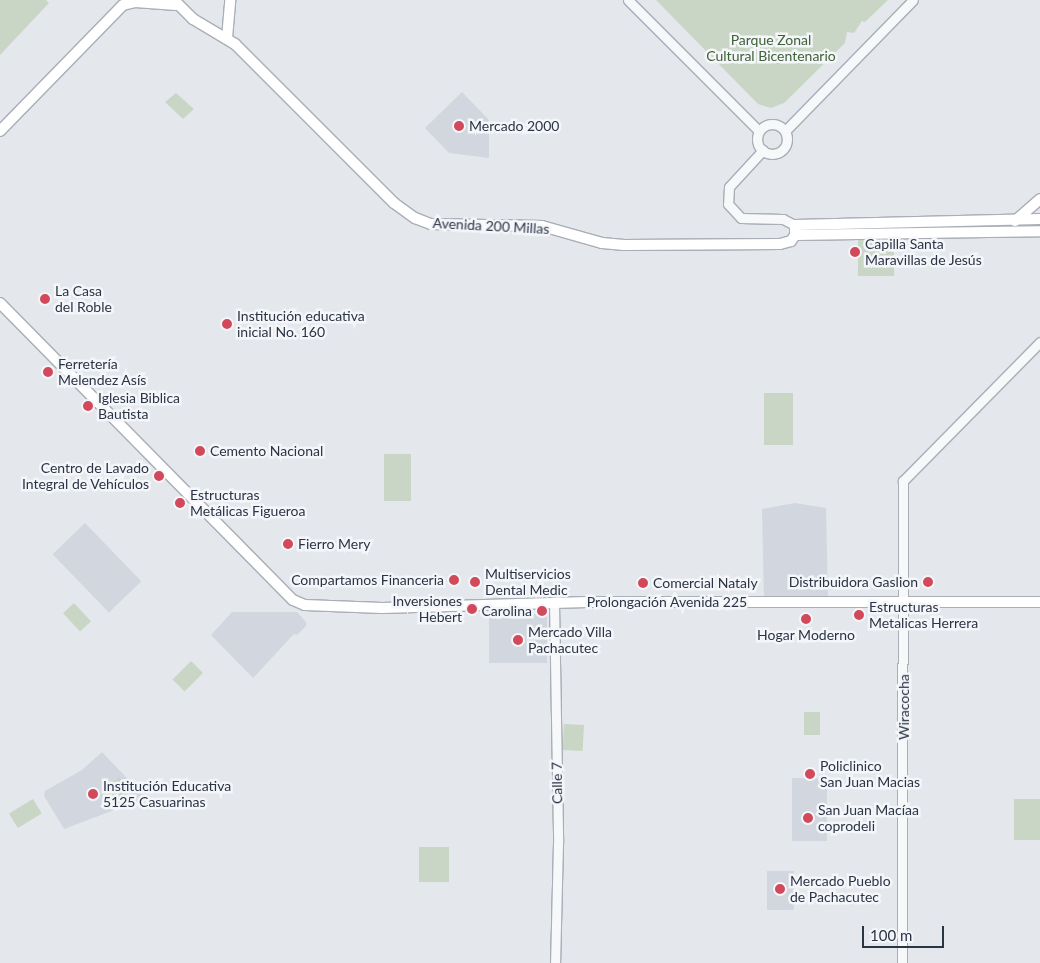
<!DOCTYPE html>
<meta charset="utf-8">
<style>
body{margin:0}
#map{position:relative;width:1040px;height:963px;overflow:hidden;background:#e4e7ec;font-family:Lato,sans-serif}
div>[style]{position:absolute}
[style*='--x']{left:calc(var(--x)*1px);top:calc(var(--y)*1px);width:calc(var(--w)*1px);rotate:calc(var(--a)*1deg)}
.built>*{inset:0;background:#d2d6de;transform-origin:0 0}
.green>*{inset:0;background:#c9d6c5;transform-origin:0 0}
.roads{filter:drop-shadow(1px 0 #a9aeb7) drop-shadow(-1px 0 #a9aeb7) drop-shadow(0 1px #a9aeb7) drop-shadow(0 -1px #a9aeb7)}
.minor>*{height:9px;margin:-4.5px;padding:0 4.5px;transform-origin:4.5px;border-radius:4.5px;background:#f7f8fa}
.minor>.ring{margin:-4.5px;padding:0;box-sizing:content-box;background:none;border:9px solid #f7f8fa;border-radius:50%}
.major>*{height:10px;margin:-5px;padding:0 5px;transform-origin:5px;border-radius:5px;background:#fff}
.dots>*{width:14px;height:14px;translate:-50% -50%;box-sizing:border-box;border:2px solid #f4f6f9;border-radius:50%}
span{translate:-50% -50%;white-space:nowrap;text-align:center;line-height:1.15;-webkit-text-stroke:5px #f4f6f9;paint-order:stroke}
.park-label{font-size:14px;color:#3f6138}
.poi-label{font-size:14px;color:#2b3445}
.left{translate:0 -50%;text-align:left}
.right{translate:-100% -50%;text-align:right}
.street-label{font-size:14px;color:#2b3445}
.scale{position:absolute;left:862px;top:926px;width:82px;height:22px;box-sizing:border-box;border:2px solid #2b3445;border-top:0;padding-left:6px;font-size:15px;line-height:18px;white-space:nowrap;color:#2b3445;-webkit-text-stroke:4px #f4f6f9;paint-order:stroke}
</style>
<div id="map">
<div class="built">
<div style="clip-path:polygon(462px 92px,489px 120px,489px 158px,449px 153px,425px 128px)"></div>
<div style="clip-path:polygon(795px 503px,826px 508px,828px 600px,764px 601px,762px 509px)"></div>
<div style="left:85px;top:523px;width:81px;height:45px;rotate:46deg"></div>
<div style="clip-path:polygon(232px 612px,297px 612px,306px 622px,306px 626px,297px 635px,294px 634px,253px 678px,211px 635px)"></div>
<div style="left:547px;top:614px;width:49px;height:58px;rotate:90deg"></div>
<div style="clip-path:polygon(102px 752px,146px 798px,64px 829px,44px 796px,45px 791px,82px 770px)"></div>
<div style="left:792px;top:778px;width:35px;height:63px"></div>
<div style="left:767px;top:871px;width:27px;height:39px"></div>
</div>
<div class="green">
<div style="clip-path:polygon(0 0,46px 0,49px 3px,0 55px)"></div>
<div style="clip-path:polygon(656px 0,888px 0,865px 22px,862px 21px,854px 33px,847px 32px,845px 43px,784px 103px,771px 108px,758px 104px)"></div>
<div style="clip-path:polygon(176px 93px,194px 109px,183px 119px,165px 102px)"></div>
<div style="left:894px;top:235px;width:41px;height:36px;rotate:90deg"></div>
<div style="left:764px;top:393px;width:29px;height:52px"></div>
<div style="left:384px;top:454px;width:27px;height:47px"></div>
<div style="left:74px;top:603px;width:25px;height:15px;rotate:47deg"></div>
<div style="left:191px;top:661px;width:17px;height:26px;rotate:45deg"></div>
<div style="left:804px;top:712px;width:16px;height:23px"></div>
<div style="left:564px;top:724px;width:20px;height:26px;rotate:3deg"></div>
<div style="left:119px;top:777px;width:16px;height:25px;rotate:45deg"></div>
<div style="left:33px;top:799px;width:17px;height:28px;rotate:59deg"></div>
<div style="left:1014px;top:799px;width:26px;height:41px"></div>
<div style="left:419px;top:847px;width:30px;height:35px"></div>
</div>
<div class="roads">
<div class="minor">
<div style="--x:628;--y:0;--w:185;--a:45"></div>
<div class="ring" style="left:757px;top:124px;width:21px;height:21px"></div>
<div style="--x:785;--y:131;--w:183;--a:-45.7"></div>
<div style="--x:763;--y:150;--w:50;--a:132.6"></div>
<div style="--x:729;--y:187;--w:17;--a:93"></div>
<div style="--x:728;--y:204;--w:19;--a:47"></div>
<div style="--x:741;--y:218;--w:42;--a:1.4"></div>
<div style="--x:783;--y:219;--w:13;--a:27"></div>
<div style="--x:554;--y:603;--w:240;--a:89"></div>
<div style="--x:558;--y:843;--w:120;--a:91.4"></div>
<div style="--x:902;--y:963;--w:482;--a:-89.9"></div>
<div style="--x:903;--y:481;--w:195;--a:-45.4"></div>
</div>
<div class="major">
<div style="--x:174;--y:0;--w:27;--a:45"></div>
<div style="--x:193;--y:19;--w:49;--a:30.8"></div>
<div style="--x:235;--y:44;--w:225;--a:45"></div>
<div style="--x:394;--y:203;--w:26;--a:36"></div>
<div style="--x:415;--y:218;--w:17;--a:21"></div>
<div style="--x:431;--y:224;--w:111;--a:1"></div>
<div style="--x:542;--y:226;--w:62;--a:15.8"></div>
<div style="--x:602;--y:243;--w:22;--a:5"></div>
<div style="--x:624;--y:245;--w:156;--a:-0.4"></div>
<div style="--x:780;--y:244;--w:11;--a:-15"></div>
<div style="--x:791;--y:241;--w:7;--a:-56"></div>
<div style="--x:795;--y:235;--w:245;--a:-0.9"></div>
<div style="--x:227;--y:38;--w:38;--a:-85"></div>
<div style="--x:0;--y:131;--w:176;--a:-45.7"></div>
<div style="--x:123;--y:5;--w:12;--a:-14"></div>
<div style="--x:135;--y:2;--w:41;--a:4.2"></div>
<div style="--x:1015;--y:221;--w:33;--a:-41"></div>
<div style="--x:795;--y:235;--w:10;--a:-90"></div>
<div style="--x:795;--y:225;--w:245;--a:-1.4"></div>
<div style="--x:0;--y:303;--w:417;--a:45.4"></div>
<div style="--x:293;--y:600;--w:13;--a:23"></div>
<div style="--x:305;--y:605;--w:77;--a:2.2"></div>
<div style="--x:382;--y:608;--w:205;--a:-1.7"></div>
<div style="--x:587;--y:602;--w:453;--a:0"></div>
</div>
</div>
<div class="dots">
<div style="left:459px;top:126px;background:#d1495b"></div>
<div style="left:855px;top:252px;background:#d1495b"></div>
<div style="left:45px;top:299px;background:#d1495b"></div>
<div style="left:227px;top:324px;background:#d1495b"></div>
<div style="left:48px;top:372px;background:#d1495b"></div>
<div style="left:88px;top:406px;background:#d1495b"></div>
<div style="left:200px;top:451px;background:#d1495b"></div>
<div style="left:159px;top:476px;background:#d1495b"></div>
<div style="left:180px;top:503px;background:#d1495b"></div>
<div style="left:288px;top:544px;background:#d1495b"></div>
<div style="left:454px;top:580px;background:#d1495b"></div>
<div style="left:475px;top:582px;background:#d1495b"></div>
<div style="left:928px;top:582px;background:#d1495b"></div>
<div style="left:643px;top:583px;background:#d1495b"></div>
<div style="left:472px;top:609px;background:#d1495b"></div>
<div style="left:542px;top:611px;background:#d1495b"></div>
<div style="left:859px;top:615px;background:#d1495b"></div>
<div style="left:806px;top:619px;background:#d1495b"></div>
<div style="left:518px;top:640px;background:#d1495b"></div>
<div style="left:810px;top:774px;background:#d1495b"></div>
<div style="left:93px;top:794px;background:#d1495b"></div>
<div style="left:808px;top:818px;background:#d1495b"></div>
<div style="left:780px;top:889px;background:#d1495b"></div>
</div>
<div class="park-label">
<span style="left:771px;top:48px">Parque Zonal<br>Cultural Bicentenario</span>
</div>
<div class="poi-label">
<span class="left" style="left:469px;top:126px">Mercado 2000</span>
<span class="left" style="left:865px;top:252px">Capilla Santa<br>Maravillas de Jesús</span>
<span class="left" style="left:55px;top:299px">La Casa<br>del Roble</span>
<span class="left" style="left:237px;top:324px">Institución educativa<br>inicial No. 160</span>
<span class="left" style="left:58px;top:372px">Ferretería<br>Melendez Asís</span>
<span class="left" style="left:98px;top:406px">Iglesia Biblica<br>Bautista</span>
<span class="left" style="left:210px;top:451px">Cemento Nacional</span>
<span class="right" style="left:149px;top:476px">Centro de Lavado<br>Integral de Vehículos</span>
<span class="left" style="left:190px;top:503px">Estructuras<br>Metálicas Figueroa</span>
<span class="left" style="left:298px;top:544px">Fierro Mery</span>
<span class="left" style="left:485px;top:582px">Multiservicios<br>Dental Medic</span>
<span class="right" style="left:444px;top:580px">Compartamos Financeria</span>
<span class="right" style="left:918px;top:582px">Distribuidora Gaslion</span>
<span class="left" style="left:653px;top:583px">Comercial Nataly</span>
<span class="right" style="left:462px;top:609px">Inversiones<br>Hebert</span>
<span class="left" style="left:869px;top:615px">Estructuras<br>Metalicas Herrera</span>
<span class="right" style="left:532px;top:611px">Carolina</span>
<span class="left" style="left:528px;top:640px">Mercado Villa<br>Pachacutec</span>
<span style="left:806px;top:635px">Hogar Moderno</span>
<span class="left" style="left:820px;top:774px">Policlinico<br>San Juan Macias</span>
<span class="left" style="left:103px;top:794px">Institución Educativa<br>5125 Casuarinas</span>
<span class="left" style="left:818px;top:818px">San Juan Macíaa<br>coprodeli</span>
<span class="left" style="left:790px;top:889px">Mercado Pueblo<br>de Pachacutec</span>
</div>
<div class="street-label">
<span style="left:491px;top:226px;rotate:3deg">Avenida 200 Millas</span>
<span style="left:667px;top:602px">Prolongación Avenida 225</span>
<span style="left:904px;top:707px;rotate:-90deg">Wiracocha</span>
<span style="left:557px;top:783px;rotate:-91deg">Calle 7</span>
</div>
<div class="scale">100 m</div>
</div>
